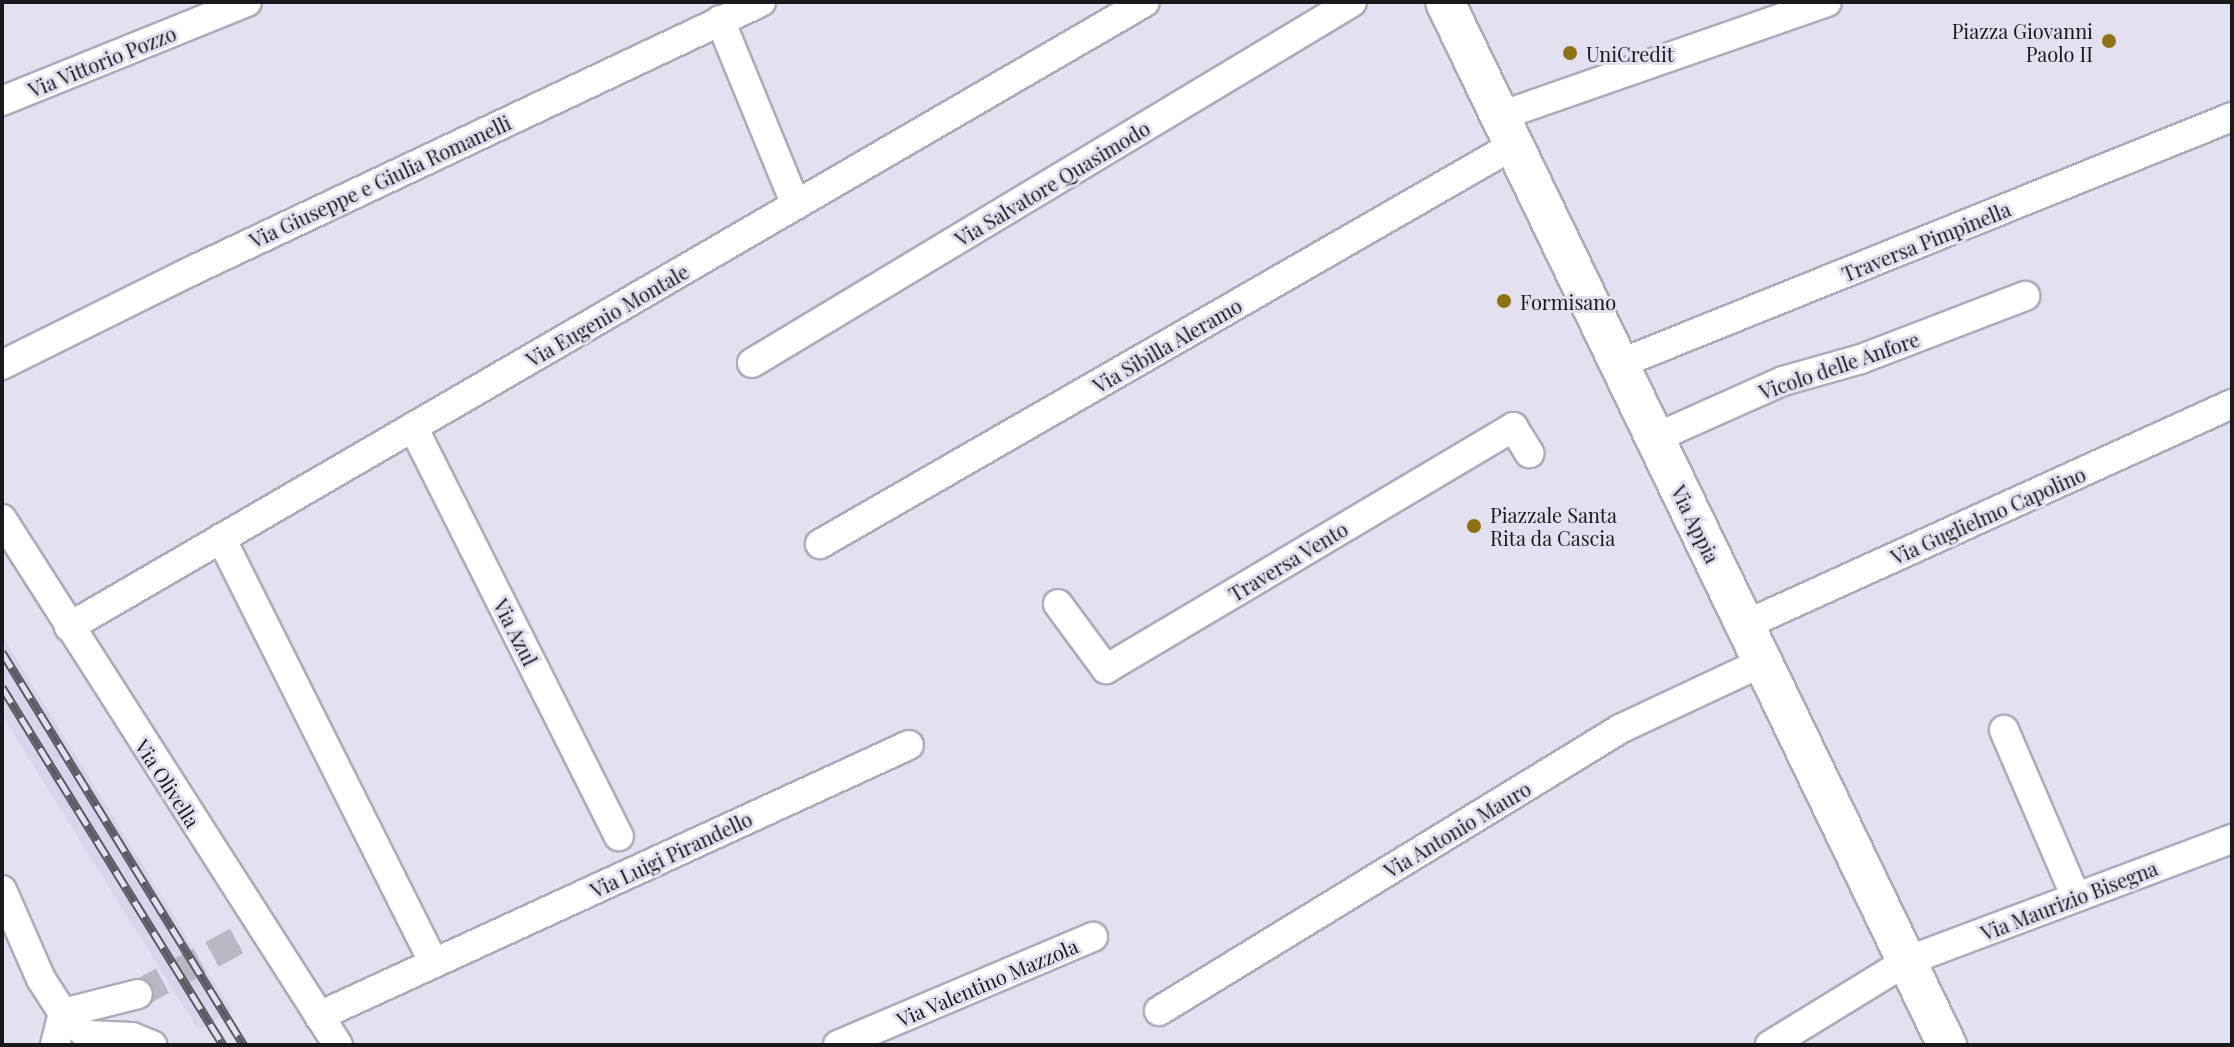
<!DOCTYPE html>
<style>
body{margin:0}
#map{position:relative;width:2234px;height:1047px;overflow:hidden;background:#e3e0ef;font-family:"Playfair Display",serif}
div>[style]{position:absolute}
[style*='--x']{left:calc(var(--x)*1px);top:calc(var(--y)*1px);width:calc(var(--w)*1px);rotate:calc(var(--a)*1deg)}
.built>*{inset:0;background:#dad5ec}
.minor-tunnel>*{height:28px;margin-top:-14px;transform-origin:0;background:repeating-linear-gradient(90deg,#bbb8c5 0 28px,transparent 0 42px)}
.roads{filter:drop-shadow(2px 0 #afabba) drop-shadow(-2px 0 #afabba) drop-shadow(0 2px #afabba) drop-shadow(0 -2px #afabba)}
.minor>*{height:28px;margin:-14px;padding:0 14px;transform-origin:14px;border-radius:14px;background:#fff}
.secondary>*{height:38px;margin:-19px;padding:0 19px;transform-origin:19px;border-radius:19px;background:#fff}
.rail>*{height:9px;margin-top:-4.5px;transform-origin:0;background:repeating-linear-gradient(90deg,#e3e0ef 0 18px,#5c5a63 0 36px);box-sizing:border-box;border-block:2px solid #5c5a63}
.dots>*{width:22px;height:22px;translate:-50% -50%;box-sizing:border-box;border:4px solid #e3e0ef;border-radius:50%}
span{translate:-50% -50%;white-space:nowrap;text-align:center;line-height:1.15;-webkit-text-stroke:6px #e3e0ef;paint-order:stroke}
.poi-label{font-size:20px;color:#19181d}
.right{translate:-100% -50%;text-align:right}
.left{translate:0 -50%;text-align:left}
.street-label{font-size:20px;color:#19181d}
.frame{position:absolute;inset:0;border:4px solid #19181d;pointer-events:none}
</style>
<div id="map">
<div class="built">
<div style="clip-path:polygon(2px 635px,232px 1011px,198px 1030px,2px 715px)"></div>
</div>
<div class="minor-tunnel">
<div style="--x:138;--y:994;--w:140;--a:-28.2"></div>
</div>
<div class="roads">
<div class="minor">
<div style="--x:720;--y:20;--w:200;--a:67.7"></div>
<div style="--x:2;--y:101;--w:264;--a:-22"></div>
<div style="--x:1500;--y:116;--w:346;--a:-19.2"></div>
<div style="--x:752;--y:363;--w:700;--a:-31.03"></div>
<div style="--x:1619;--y:364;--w:661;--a:-21.95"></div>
<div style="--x:2;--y:365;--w:204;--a:-26.4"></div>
<div style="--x:185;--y:274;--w:637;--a:-25.28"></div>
<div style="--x:413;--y:427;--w:458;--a:63.3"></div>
<div style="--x:1655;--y:438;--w:140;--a:-24"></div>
<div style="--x:1783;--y:381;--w:81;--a:-15.8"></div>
<div style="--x:1861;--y:359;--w:176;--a:-21"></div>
<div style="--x:2;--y:519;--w:624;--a:57.43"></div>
<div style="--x:221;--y:538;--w:475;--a:63.4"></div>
<div style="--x:820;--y:544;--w:801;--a:-29.9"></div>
<div style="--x:1058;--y:604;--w:81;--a:53.6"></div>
<div style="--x:1106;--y:669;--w:474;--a:-30.7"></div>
<div style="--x:1513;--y:427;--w:31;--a:58"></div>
<div style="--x:1745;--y:625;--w:535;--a:-24.41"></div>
<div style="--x:69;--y:627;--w:1244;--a:-30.15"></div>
<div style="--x:2004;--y:730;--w:182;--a:66.7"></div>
<div style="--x:2;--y:890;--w:97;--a:66.3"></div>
<div style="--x:41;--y:979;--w:40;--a:57.1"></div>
<div style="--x:63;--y:1013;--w:33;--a:43"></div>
<div style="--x:87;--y:1035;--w:45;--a:2.5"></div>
<div style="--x:132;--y:1037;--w:22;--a:22"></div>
<div style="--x:1159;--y:1011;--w:540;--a:-31.45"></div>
<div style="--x:1620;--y:729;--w:158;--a:-25.1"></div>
<div style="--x:319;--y:1016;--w:649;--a:-24.67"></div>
<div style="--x:55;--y:1045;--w:33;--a:-76"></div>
<div style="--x:63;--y:1013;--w:77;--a:-14.2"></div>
<div style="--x:838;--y:1045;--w:277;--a:-23"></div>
<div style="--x:1770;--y:1045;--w:161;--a:-31.5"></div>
<div style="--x:1907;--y:961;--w:347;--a:-20.6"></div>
</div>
<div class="secondary">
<div style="--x:1445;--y:2;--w:1158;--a:64.3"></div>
</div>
</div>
<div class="rail">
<div style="--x:2;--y:652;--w:462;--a:58.4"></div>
<div style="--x:2;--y:687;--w:421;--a:58.3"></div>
</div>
<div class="dots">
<div style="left:2109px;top:41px;background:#8f7216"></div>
<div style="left:1570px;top:53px;background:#8f7216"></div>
<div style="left:1504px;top:301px;background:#8f7216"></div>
<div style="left:1474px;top:526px;background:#8f7216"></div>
</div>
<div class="poi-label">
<span class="right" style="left:2093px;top:42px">Piazza Giovanni<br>Paolo II</span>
<span class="left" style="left:1586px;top:53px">UniCredit</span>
<span class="left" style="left:1520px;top:301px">Formisano</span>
<span class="left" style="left:1490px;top:526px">Piazzale Santa<br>Rita da Cascia</span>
</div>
<div class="street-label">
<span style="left:102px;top:61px;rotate:-22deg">Via Vittorio Pozzo</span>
<span style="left:380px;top:181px;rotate:-25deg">Via Giuseppe e Giulia Romanelli</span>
<span style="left:1052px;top:183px;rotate:-31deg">Via Salvatore Quasimodo</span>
<span style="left:1926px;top:241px;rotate:-22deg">Traversa Pimpinella</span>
<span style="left:607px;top:315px;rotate:-30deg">Via Eugenio Montale</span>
<span style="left:1167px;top:345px;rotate:-30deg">Via Sibilla Aleramo</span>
<span style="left:1839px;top:365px;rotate:-19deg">Vicolo delle Anfore</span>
<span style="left:1988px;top:515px;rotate:-24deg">Via Guglielmo Capolino</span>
<span style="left:1696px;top:524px;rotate:64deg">Via Appia</span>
<span style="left:1288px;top:561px;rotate:-31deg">Traversa Vento</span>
<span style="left:516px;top:632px;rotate:63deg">Via Azul</span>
<span style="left:168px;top:783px;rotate:57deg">Via Olivella</span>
<span style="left:1457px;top:829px;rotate:-31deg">Via Antonio Mauro</span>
<span style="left:671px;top:854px;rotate:-25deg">Via Luigi Pirandello</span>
<span style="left:2069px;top:900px;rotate:-21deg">Via Maurizio Bisegna</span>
<span style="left:987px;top:982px;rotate:-23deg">Via Valentino Mazzola</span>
</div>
<div class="frame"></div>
</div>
